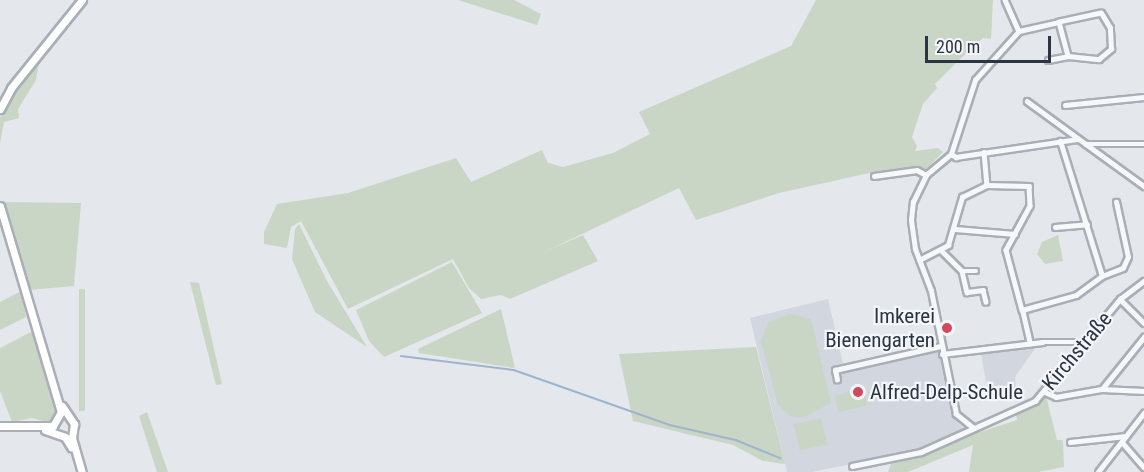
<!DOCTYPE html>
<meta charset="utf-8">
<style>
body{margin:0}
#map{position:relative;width:1144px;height:472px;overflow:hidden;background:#e4e7ec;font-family:"Roboto Condensed",sans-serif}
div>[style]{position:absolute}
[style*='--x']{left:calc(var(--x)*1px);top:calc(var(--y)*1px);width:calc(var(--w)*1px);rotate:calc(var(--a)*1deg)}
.built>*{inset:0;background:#d2d6de}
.green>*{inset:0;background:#c9d6c5;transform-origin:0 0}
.stream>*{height:1.5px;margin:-0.75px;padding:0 0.75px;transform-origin:0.75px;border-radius:0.75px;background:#9fb4cc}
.roads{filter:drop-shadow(2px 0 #a9aeb7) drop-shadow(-2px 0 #a9aeb7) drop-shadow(0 2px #a9aeb7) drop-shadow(0 -2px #a9aeb7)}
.street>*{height:4.5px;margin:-2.25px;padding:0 2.25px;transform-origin:2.25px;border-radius:2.25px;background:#f7f8fa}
.secondary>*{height:7px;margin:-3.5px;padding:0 3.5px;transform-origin:3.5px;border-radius:3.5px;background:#fff}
.dots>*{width:16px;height:16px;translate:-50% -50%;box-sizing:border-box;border:3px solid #f4f6f9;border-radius:50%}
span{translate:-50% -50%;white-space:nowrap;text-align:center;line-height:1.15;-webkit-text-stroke:4.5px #f4f6f9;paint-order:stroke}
.poi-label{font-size:21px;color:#2b3445}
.right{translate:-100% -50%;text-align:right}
.left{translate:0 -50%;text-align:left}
.street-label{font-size:21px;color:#2b3445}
.scale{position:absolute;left:925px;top:36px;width:126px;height:27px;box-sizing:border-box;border:3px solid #2b3445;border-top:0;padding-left:8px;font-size:18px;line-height:21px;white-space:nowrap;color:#2b3445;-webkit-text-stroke:4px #f4f6f9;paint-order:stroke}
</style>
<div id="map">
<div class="built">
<div style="clip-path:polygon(828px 299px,843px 364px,937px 343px,955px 420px,965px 430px,919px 451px,811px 472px,787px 472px,750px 318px)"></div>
<div style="clip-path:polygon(1036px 347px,1015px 377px,1016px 387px,993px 395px,990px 381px,986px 382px,981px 354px)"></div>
</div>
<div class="green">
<div style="clip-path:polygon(458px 0,514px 0,541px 14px,537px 25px)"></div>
<div style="clip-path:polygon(816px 0,993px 0,991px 39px,983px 38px,958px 61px,935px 84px,937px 88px,923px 104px,912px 137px,917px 146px,915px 151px,938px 148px,943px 152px,925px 170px,874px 172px,779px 193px,696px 220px,679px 188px,544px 252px,583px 235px,598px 261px,510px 299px,501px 295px,481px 299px,469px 288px,453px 259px,348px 309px,301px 221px,291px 227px,287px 248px,264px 244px,264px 232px,277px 204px,348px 193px,456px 158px,471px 182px,542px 150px,548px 163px,563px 167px,613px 153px,650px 134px,639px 112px,791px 46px)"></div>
<div style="clip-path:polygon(40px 57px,36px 80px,18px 109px,19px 118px,4px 122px,0 143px,0 118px,5px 105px)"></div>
<div style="clip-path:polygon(5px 202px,81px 203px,74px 286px,29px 290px)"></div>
<div style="clip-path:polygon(299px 224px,327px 281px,367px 347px,315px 312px,292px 259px,295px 229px)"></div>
<div style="clip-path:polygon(1058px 235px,1063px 261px,1045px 264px,1037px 254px,1042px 242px)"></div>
<div style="clip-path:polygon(452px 262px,482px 313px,384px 357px,369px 341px,356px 310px)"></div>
<div style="clip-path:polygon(190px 282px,199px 283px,222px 384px,216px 385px)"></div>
<div style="left:79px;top:289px;width:6px;height:122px"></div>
<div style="clip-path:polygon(21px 291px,26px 317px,0 330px,0 302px)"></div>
<div style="clip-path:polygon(501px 309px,515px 368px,419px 353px,418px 349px)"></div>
<div style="clip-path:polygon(789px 314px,811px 319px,831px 403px,802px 418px,790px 416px,778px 405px,761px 341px,768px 323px)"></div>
<div style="clip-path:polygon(35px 330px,59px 411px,50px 423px,32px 418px,12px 422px,0 391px,0 348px)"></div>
<div style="clip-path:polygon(756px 347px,785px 464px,763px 461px,733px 445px,633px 421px,619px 354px)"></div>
<div style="left:863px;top:389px;width:17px;height:29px;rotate:77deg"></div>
<div style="clip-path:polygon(1045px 392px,1057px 440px,1063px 440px,1064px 467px,1038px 472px,969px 472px,973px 445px,908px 472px,888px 472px,892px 461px,1017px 420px,1015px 411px)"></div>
<div style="clip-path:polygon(147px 412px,168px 472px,157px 472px,139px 416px)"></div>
<div style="left:821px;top:418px;width:27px;height:28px;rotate:77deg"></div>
</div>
<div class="stream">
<div style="--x:401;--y:356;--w:114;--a:7.1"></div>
<div style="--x:514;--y:370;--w:165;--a:19.4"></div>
<div style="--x:670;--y:425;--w:68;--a:12.8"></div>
<div style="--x:736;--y:440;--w:48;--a:22.2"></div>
</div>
<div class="roads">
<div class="street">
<div style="--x:1005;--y:0;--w:34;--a:66"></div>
<div style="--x:1048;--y:60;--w:20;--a:-11"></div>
<div style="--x:1027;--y:101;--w:73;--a:36.1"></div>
<div style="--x:1086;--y:144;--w:58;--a:0"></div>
<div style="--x:1065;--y:105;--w:79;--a:-5.8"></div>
<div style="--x:1086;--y:144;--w:72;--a:35.9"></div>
<div style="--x:984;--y:152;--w:33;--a:85"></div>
<div style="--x:951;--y:154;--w:78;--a:-72"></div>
<div style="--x:975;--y:80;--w:66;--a:-48.1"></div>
<div style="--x:1019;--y:31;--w:41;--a:-12.7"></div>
<div style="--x:1059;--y:22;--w:35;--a:75"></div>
<div style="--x:1068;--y:56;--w:31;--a:6"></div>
<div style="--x:1099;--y:59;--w:16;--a:-40"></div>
<div style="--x:1111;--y:49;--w:21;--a:-93"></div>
<div style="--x:1110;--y:28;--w:17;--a:-121"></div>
<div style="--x:1101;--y:13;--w:43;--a:167.9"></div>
<div style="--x:874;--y:176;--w:43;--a:-7.9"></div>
<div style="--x:917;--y:170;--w:10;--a:29"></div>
<div style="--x:1055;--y:227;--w:32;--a:-5"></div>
<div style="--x:955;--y:229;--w:60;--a:4.8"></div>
<div style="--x:942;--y:251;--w:28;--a:45"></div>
<div style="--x:962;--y:271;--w:22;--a:77"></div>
<div style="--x:967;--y:292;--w:16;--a:-7"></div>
<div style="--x:983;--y:290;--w:12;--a:76"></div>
<div style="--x:919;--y:260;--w:33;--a:-27"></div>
<div style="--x:948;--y:245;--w:50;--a:-73.7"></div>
<div style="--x:962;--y:197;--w:28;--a:-26"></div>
<div style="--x:987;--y:185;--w:42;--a:1.4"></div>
<div style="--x:1029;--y:186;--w:20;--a:87"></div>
<div style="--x:1030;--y:206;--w:50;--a:118.6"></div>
<div style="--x:1006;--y:250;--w:62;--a:75.1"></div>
<div style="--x:962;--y:271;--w:14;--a:0"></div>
<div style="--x:1102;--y:276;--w:22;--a:-21"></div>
<div style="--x:1123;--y:268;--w:12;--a:-66"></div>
<div style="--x:1128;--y:257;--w:56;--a:-102.3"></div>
<div style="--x:1120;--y:299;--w:34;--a:45"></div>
<div style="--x:1030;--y:344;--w:35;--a:-103"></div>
<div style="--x:1022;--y:310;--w:56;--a:-15.5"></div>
<div style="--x:1076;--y:295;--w:32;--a:-36"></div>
<div style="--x:1102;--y:276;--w:141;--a:-107.3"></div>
<div style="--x:942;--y:354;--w:101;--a:-6.8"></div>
<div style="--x:1042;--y:342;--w:43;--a:0"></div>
<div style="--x:837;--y:380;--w:10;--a:-101"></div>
<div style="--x:835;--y:370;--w:109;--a:-12.8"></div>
<div style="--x:1102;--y:389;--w:67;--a:-51.1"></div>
<div style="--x:1045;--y:392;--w:12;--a:24"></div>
<div style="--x:1056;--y:397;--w:47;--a:-9.9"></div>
<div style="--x:1102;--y:389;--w:42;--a:2.7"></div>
<div style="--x:973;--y:428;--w:22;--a:-141"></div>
<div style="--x:956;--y:414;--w:126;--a:-101.5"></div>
<div style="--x:931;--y:291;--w:45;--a:-110.9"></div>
<div style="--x:915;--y:249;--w:29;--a:-98"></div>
<div style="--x:911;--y:220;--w:18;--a:-84"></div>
<div style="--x:913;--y:202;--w:30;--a:-64"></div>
<div style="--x:926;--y:175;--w:33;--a:-40"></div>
<div style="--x:951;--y:154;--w:6;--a:31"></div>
<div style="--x:956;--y:157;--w:123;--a:-8.4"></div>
<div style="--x:1070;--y:442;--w:56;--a:-6.1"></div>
<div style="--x:1122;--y:442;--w:33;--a:49"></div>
<div style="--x:852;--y:466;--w:70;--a:-11.5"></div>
<div style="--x:921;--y:452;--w:125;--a:-24.1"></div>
<div style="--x:1035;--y:401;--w:133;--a:-50.2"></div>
<div style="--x:1120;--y:299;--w:30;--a:-37"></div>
<div style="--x:1098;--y:472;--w:75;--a:-52.1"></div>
</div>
<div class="secondary">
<div style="--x:0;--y:109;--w:24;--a:-62"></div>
<div style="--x:11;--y:88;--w:113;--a:-51.1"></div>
<div style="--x:0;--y:206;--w:215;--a:73.5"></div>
<div style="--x:61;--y:412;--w:16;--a:120"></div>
<div style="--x:53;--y:426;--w:53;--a:180"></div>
<div style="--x:62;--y:406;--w:22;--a:56"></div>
<div style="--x:74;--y:424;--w:14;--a:98"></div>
<div style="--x:72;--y:438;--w:35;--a:74"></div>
<div style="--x:45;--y:430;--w:21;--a:19"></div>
<div style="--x:65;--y:437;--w:12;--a:59"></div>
</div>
</div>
<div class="dots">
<div style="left:947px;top:328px;background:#d1495b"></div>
<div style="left:858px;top:392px;background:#d1495b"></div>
</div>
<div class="poi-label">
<span class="right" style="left:935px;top:328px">Imkerei<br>Bienengarten</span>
<span class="left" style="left:870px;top:392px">Alfred-Delp-Schule</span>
</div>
<div class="street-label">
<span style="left:1077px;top:351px;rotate:-50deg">Kirchstraße</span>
</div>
<div class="scale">200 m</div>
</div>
